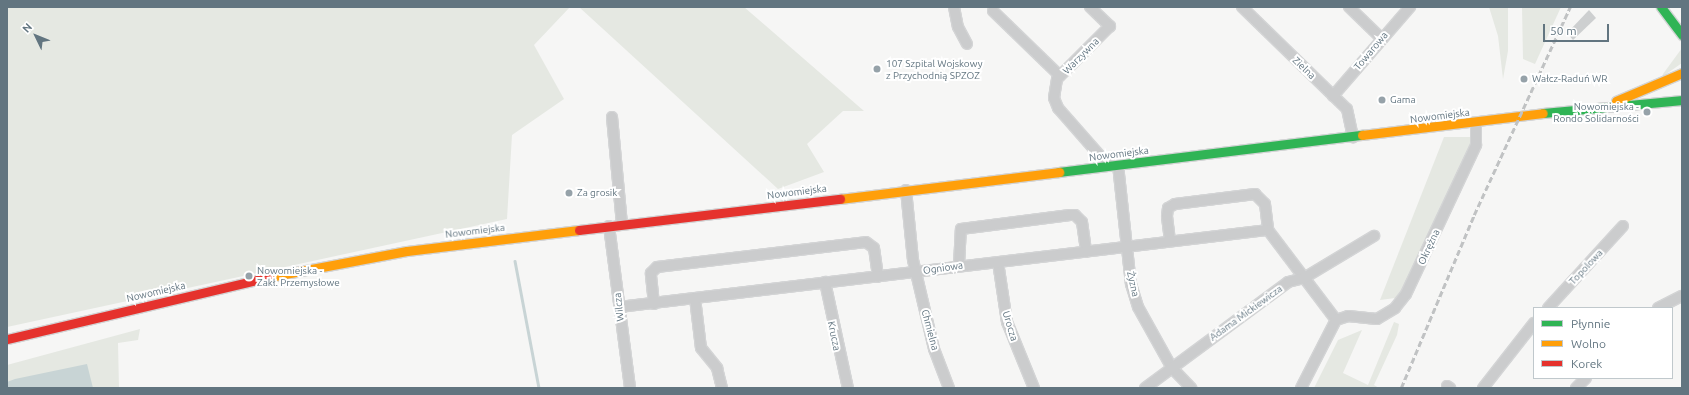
<!DOCTYPE html>
<meta charset="utf-8">
<style>
body{margin:0}
#map{position:relative;width:1689px;height:395px;overflow:hidden;background:#f6f6f5;font-family:Ubuntu,sans-serif}
div>[style]{position:absolute}
[style*='--x']{left:calc(var(--x)*1px);top:calc(var(--y)*1px);width:calc(var(--w)*1px);rotate:calc(var(--a)*1deg)}
.green>*{inset:0;background:#e5e8e2}
.water>*{inset:0;background:#c8d4d5}
.stream>*{height:2.5px;margin:-1.25px;padding:0 1.25px;transform-origin:1.25px;border-radius:1.25px;background:#c8d4d5}
.building>*{inset:0;background:#cdcfd0}
.roads{filter:drop-shadow(1px 0 #d3d4d5) drop-shadow(-1px 0 #d3d4d5) drop-shadow(0 1px #d3d4d5) drop-shadow(0 -1px #d3d4d5)}
.street>*{height:10px;margin:-5px;padding:0 5px;transform-origin:5px;border-radius:5px;background:#cbcccd}
.fast>*{height:9px;margin:-4.5px;padding:0 4.5px;transform-origin:4.5px;border-radius:4.5px;background:#30b455}
.slow>*{height:9px;margin:-4.5px;padding:0 4.5px;transform-origin:4.5px;border-radius:4.5px;background:#ff9f0a}
.jam>*{height:9px;margin:-4.5px;padding:0 4.5px;transform-origin:4.5px;border-radius:4.5px;background:#e5322d}
.rail>*{height:2.5px;margin-top:-1.25px;transform-origin:0;background:repeating-linear-gradient(90deg,#c0c2c3 0 6px,transparent 0 9px)}
.dots>*{width:11px;height:11px;translate:-50% -50%;box-sizing:border-box;border:2px solid #fff;border-radius:50%}
span{translate:-50% -50%;white-space:nowrap;text-align:center;line-height:1.15;-webkit-text-stroke:4px #fff;paint-order:stroke}
.street-label{font-size:10px;color:#627580}
.poi-label{font-size:10px;color:#627580}
.left{translate:0 -50%;text-align:left}
.right{translate:-100% -50%;text-align:right}
.frame{position:absolute;inset:0;border:8px solid #627580;pointer-events:none}
.legend{position:absolute;left:1533px;top:307px;width:140px;height:72px;box-sizing:border-box;background:#fff;border:1px solid #c0c8cc;margin:0;padding:5px 7px;list-style:none;font-size:12px;color:#627580}
.legend li{display:flex;align-items:center;gap:8px;height:20px}
.legend b{width:20px;border:1px solid #c0c8cc}
.north{position:absolute;left:16px;top:16px;width:40px;height:40px;-webkit-text-stroke:3px #fff;paint-order:stroke;rotate:313deg;font-size:11px;font-weight:700;line-height:16px;text-align:center;color:#627580}
.north::after{content:'';display:block;margin:auto;width:14px;height:18px;background:#627580;clip-path:polygon(50% 0,100% 100%,50% 72%,0 100%)}
.scale{position:absolute;left:1543px;top:24px;width:66px;height:18px;box-sizing:border-box;border:2px solid #627580;border-top:0;padding-left:5px;font-size:12px;line-height:14px;white-space:nowrap;color:#627580;-webkit-text-stroke:3px #fff;paint-order:stroke}
</style>
<div id="map">
<div class="green">
<div style="clip-path:polygon(7px 7px,570px 7px,534px 45px,564px 99px,512px 135px,507px 219px,7px 327px)"></div>
<div style="clip-path:polygon(579px 7px,744px 7px,864px 111px,843px 111px,807px 144px,824px 172px,778px 189px)"></div>
<div style="clip-path:polygon(1489px 7px,1508px 7px,1508px 51px,1503px 79px,1498px 36px)"></div>
<div style="clip-path:polygon(1522px 7px,1561px 7px,1535px 64px,1523px 59px)"></div>
<div style="clip-path:polygon(1682px 48px,1682px 63px,1662px 77px,1663px 74px)"></div>
<div style="clip-path:polygon(1444px 137px,1473px 137px,1403px 297px,1380px 300px)"></div>
<div style="clip-path:polygon(1394px 322px,1399px 324px,1397px 335px,1374px 385px,1379px 388px,1314px 388px,1338px 340px,1362px 330px,1343px 373px,1368px 385px)"></div>
<div style="clip-path:polygon(140px 329px,138px 340px,118px 343px,119px 388px,7px 388px,7px 365px)"></div>
</div>
<div class="water">
<div style="clip-path:polygon(87px 364px,93px 388px,7px 388px,7px 382px,15px 379px)"></div>
</div>
<div class="stream">
<div style="--x:515;--y:261;--w:129;--a:79.3"></div>
</div>
<div class="building">
<div style="clip-path:polygon(1589px 10px,1596px 18px,1573px 40px,1568px 34px,1570px 30px)"></div>
</div>
<div class="roads">
<div class="street">
<div style="--x:954;--y:7;--w:20;--a:79"></div>
<div style="--x:958;--y:27;--w:19;--a:62"></div>
<div style="--x:1090;--y:7;--w:28;--a:44"></div>
<div style="--x:1110;--y:26;--w:75;--a:135"></div>
<div style="--x:1057;--y:79;--w:19;--a:99"></div>
<div style="--x:1054;--y:98;--w:11;--a:68"></div>
<div style="--x:1058;--y:108;--w:77;--a:48.7"></div>
<div style="--x:1242;--y:7;--w:146;--a:44.2"></div>
<div style="--x:1347;--y:109;--w:29;--a:78"></div>
<div style="--x:1349;--y:7;--w:46;--a:44.1"></div>
<div style="--x:993;--y:11;--w:93;--a:44.1"></div>
<div style="--x:1333;--y:96;--w:118;--a:-49.1"></div>
<div style="--x:612;--y:117;--w:108;--a:84.7"></div>
<div style="--x:1118;--y:165;--w:120;--a:83.8"></div>
<div style="--x:1131;--y:284;--w:24;--a:73"></div>
<div style="--x:1138;--y:307;--w:70;--a:60.9"></div>
<div style="--x:1172;--y:368;--w:28;--a:46"></div>
<div style="--x:906;--y:190;--w:70;--a:84.3"></div>
<div style="--x:913;--y:260;--w:91;--a:76.7"></div>
<div style="--x:934;--y:349;--w:42;--a:69"></div>
<div style="--x:609;--y:226;--w:163;--a:82.6"></div>
<div style="--x:1268;--y:230;--w:113;--a:52.9"></div>
<div style="--x:1170;--y:241;--w:25;--a:-97"></div>
<div style="--x:1167;--y:216;--w:8;--a:-83"></div>
<div style="--x:1168;--y:208;--w:8;--a:-30"></div>
<div style="--x:1175;--y:204;--w:81;--a:-7.1"></div>
<div style="--x:1255;--y:194;--w:14;--a:45"></div>
<div style="--x:1265;--y:204;--w:26;--a:83"></div>
<div style="--x:998;--y:262;--w:61;--a:81.5"></div>
<div style="--x:1007;--y:322;--w:71;--a:67.8"></div>
<div style="--x:959;--y:265;--w:36;--a:-87"></div>
<div style="--x:961;--y:229;--w:110;--a:-7.3"></div>
<div style="--x:1070;--y:215;--w:5;--a:0"></div>
<div style="--x:1075;--y:215;--w:10;--a:45"></div>
<div style="--x:1082;--y:222;--w:30;--a:82"></div>
<div style="--x:825;--y:282;--w:108;--a:77.8"></div>
<div style="--x:695;--y:298;--w:50;--a:83.2"></div>
<div style="--x:701;--y:348;--w:26;--a:51"></div>
<div style="--x:717;--y:368;--w:21;--a:76"></div>
<div style="--x:654;--y:304;--w:31;--a:-96"></div>
<div style="--x:651;--y:273;--w:8;--a:-45"></div>
<div style="--x:657;--y:267;--w:210;--a:-6.8"></div>
<div style="--x:866;--y:242;--w:10;--a:37"></div>
<div style="--x:874;--y:248;--w:29;--a:82"></div>
<div style="--x:619;--y:307;--w:654;--a:-6.77"></div>
<div style="--x:1548;--y:308;--w:111;--a:-47.6"></div>
<div style="--x:1658;--y:308;--w:27;--a:-27"></div>
<div style="--x:1447;--y:386;--w:4;--a:34"></div>
<div style="--x:1145;--y:388;--w:178;--a:-36.5"></div>
<div style="--x:1288;--y:282;--w:16;--a:-14"></div>
<div style="--x:1304;--y:278;--w:82;--a:-31"></div>
<div style="--x:1301;--y:388;--w:76;--a:-62.8"></div>
<div style="--x:1336;--y:320;--w:13;--a:-18"></div>
<div style="--x:1348;--y:316;--w:29;--a:6"></div>
<div style="--x:1377;--y:319;--w:21;--a:-31"></div>
<div style="--x:1395;--y:308;--w:18;--a:-52"></div>
<div style="--x:1406;--y:294;--w:165;--a:-64.8"></div>
<div style="--x:1476;--y:145;--w:22;--a:-90"></div>
<div style="--x:1483;--y:388;--w:83;--a:-51.9"></div>
<div style="--x:1576;--y:388;--w:14;--a:-45"></div>
</div>
<div class="fast">
<div style="--x:1661;--y:7;--w:35;--a:53"></div>
<div style="--x:1543;--y:113;--w:140;--a:-5.3"></div>
<div style="--x:1059;--y:172;--w:305;--a:-7"></div>
</div>
<div class="slow">
<div style="--x:1616;--y:101;--w:72;--a:-23"></div>
<div style="--x:1362;--y:135;--w:182;--a:-6.9"></div>
<div style="--x:840;--y:199;--w:221;--a:-7"></div>
<div style="--x:269;--y:277;--w:140;--a:-10.7"></div>
<div style="--x:407;--y:251;--w:173;--a:-7"></div>
</div>
<div class="jam">
<div style="--x:579;--y:230;--w:263;--a:-6.8"></div>
<div style="--x:7;--y:339;--w:269;--a:-13.3"></div>
</div>
</div>
<div class="rail">
<div style="--x:1401;--y:388;--w:188;--a:-67.1"></div>
<div style="--x:1474;--y:215;--w:229;--a:-65.2"></div>
</div>
<div class="dots">
<div style="left:877px;top:69px;background:#96a2a9"></div>
<div style="left:1524px;top:79px;background:#96a2a9"></div>
<div style="left:1382px;top:100px;background:#96a2a9"></div>
<div style="left:1647px;top:112px;background:#96a2a9"></div>
<div style="left:569px;top:193px;background:#96a2a9"></div>
<div style="left:249px;top:276px;background:#96a2a9"></div>
</div>
<div class="street-label">
<span style="left:1371px;top:51px;rotate:-50deg">Towarowa</span>
<span style="left:1081px;top:56px;rotate:-45deg">Warzywna</span>
<span style="left:1304px;top:68px;rotate:44deg">Zielna</span>
<span style="left:1440px;top:116px;rotate:-7deg">Nowomiejska</span>
<span style="left:1119px;top:154px;rotate:-7deg">Nowomiejska</span>
<span style="left:797px;top:192px;rotate:-7deg">Nowomiejska</span>
<span style="left:475px;top:231px;rotate:-7deg">Nowomiejska</span>
<span style="left:1429px;top:247px;rotate:-65deg">Okrężna</span>
<span style="left:1586px;top:267px;rotate:-47deg">Topolowa</span>
<span style="left:943px;top:268px;rotate:-8deg">Ogniowa</span>
<span style="left:1133px;top:284px;rotate:77deg">Żyzna</span>
<span style="left:156px;top:292px;rotate:-13deg">Nowomiejska</span>
<span style="left:619px;top:307px;rotate:-96deg">Wilcza</span>
<span style="left:1246px;top:313px;rotate:-36deg">Adama Mickiewicza</span>
<span style="left:1010px;top:326px;rotate:73deg">Urocza</span>
<span style="left:930px;top:330px;rotate:75deg">Chmielna</span>
<span style="left:834px;top:336px;rotate:78deg">Krucza</span>
</div>
<div class="poi-label">
<span class="left" style="left:886px;top:69px">107 Szpital Wojskowy<br>z Przychodnią SPZOZ</span>
<span class="left" style="left:1532px;top:79px">Wałcz-Raduń WR</span>
<span class="left" style="left:1390px;top:100px">Gama</span>
<span class="right" style="left:1639px;top:112px">Nowomiejska -<br>Rondo Solidarności</span>
<span class="left" style="left:577px;top:193px">Za grosik</span>
<span class="left" style="left:257px;top:276px">Nowomiejska -<br>Zakł. Przemysłowe</span>
</div>
<div class="frame"></div>
<ul class="legend">
<li><b style="height:5px;background:#30b455"></b>Płynnie</li>
<li><b style="height:5px;background:#ff9f0a"></b>Wolno</li>
<li><b style="height:5px;background:#e5322d"></b>Korek</li>
</ul>
<div class="north">N</div>
<div class="scale">50 m</div>
</div>
